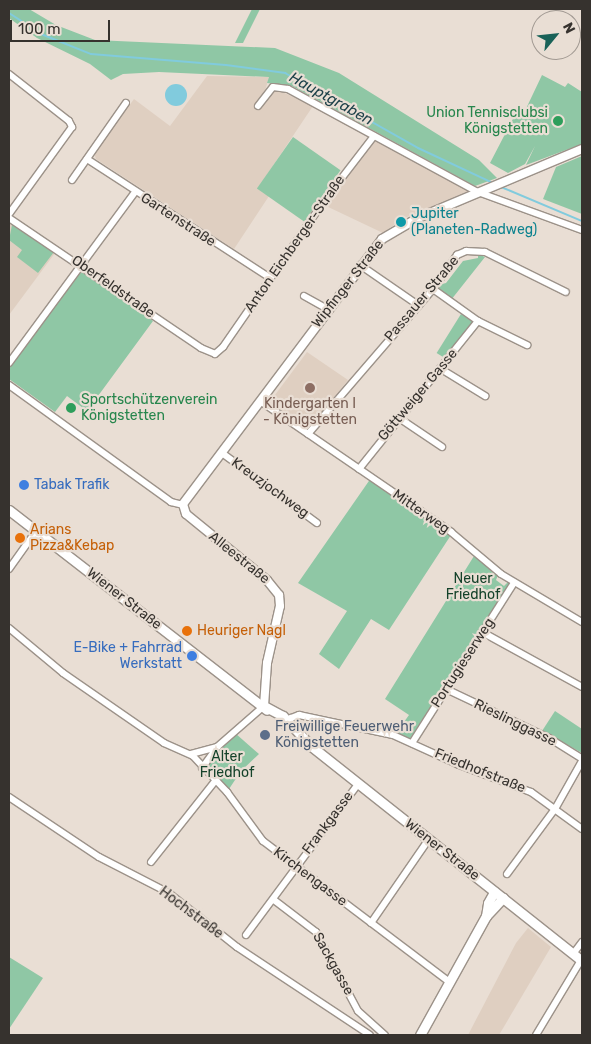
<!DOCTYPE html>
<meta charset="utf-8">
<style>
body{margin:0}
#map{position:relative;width:591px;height:1044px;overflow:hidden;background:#e9ded4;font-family:Rubik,sans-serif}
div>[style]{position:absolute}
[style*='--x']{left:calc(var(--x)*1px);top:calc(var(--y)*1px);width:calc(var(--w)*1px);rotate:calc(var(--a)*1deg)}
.built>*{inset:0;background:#dfcfc1}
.green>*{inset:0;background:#8fc7a5;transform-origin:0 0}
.water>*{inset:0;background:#81cbdd}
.round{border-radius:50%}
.stream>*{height:2px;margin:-1px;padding:0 1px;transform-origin:1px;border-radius:1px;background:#81cbdd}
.roads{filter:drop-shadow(1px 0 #9c9289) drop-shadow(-1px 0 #9c9289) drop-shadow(0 1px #9c9289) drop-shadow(0 -1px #9c9289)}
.minor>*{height:6px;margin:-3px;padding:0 3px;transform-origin:3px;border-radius:3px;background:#fff}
.tertiary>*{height:8px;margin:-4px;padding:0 4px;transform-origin:4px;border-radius:4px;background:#fff}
.secondary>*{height:9px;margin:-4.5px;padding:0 4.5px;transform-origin:4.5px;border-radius:4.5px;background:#fff}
.dots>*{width:14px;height:14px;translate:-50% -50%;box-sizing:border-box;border:2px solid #e9ded4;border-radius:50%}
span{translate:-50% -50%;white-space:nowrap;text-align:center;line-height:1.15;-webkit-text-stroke:4.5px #e9ded4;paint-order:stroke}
.leisure-label{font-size:14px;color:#27864d}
.right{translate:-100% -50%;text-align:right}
.left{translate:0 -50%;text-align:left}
.culture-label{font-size:14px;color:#0d838f}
.street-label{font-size:14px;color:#36322e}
.education-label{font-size:14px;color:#785e54}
.shop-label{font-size:14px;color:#366cbe}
.food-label{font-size:14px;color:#c56008}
.park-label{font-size:14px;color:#14422a}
.service-label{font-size:14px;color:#4e5e75}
.water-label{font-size:15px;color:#1d4149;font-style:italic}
.frame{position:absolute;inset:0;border:10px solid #36322e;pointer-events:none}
.north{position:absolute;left:531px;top:10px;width:50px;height:50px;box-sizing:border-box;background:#e9ded4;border:1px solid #a19992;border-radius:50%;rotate:62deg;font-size:14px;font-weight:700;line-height:20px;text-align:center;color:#36322e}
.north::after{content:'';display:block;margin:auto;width:18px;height:22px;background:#196258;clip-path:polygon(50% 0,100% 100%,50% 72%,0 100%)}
.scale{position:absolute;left:10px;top:20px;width:100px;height:22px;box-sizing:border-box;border:2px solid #36322e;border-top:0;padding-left:6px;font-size:15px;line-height:18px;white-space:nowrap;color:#36322e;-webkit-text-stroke:4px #e9ded4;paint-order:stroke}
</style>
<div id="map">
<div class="built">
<div style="clip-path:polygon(207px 76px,269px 77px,265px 91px,278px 90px,313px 106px,258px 188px,269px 196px,234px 249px,96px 159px,94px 153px,134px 99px,170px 126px)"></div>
<div style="clip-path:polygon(373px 142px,379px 142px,469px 191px,402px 219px,383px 233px,324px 205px)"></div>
<div style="clip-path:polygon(9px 218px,58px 249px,9px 315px)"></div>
<div style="clip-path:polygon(307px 352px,348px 380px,309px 428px,305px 429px,269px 403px)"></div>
<div style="clip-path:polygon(528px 928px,551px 947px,499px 1035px,468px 1035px,516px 943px)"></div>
</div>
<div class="green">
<div style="clip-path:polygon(9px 9px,29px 9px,56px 25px,95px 40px,275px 48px,339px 73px,479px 160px,497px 178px,475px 186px,292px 86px,267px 83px,269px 77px,159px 72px,123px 74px,111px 80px,90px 64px,37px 38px,9px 18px)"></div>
<div style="clip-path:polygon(252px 9px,260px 9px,243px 43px,235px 43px)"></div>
<div style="clip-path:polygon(542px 75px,565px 87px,568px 83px,582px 92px,582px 144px,526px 165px,535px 146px,525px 164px,508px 173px,490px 163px,516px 113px,523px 115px)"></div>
<div style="left:293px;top:137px;width:58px;height:63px;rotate:35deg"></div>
<div style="clip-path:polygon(582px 156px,582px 214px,543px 199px,556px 167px)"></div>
<div style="clip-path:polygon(12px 225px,54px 252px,38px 273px,17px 257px,22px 250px,9px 240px)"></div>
<div style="clip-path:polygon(478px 254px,485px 257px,451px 300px,439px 292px,438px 285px,446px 283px,463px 261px,478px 258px)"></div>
<div style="clip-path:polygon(82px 271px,153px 321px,87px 411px,67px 396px,55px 412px,9px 379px,9px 366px)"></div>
<div style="left:461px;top:314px;width:15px;height:46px;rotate:32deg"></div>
<div style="clip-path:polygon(371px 478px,451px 535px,389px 630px,371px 619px,339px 669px,319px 654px,347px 611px,298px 583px)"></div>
<div style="clip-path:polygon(474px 556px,498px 575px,496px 580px,504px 586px,508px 582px,511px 584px,409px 740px,396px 733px,409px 715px,385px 699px)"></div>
<div style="clip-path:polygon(555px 711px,582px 729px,582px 753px,542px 731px)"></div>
<div style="clip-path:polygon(235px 733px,259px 754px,241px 771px,229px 789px,207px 766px)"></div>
<div style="clip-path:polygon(9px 957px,43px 978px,9px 1029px)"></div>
</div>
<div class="water">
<div class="round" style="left:165px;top:84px;width:22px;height:22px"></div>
</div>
<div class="stream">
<div style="--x:9;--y:13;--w:38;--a:33"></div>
<div style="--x:41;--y:34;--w:54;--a:21.8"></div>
<div style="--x:91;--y:54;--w:135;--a:4.7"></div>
<div style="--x:226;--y:65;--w:60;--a:7.7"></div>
<div style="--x:285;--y:73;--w:153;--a:29.4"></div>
<div style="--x:418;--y:148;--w:83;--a:25"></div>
<div style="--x:501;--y:187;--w:88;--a:22.8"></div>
</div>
<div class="roads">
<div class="minor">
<div style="--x:9;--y:74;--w:76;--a:38.1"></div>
<div style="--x:69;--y:121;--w:7;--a:63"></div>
<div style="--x:72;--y:127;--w:107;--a:125.9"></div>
<div style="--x:258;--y:106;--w:24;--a:-52"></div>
<div style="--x:273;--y:87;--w:15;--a:8"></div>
<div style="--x:288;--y:89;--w:216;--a:28.5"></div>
<div style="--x:478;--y:192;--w:111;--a:20.1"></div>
<div style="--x:87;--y:159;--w:218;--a:33"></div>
<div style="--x:72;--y:180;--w:94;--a:-55"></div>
<div style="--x:9;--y:218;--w:232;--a:34.1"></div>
<div style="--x:201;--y:348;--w:15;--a:23"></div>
<div style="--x:215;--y:354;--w:11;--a:-41"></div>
<div style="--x:223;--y:347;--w:178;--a:-55.3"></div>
<div style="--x:324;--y:201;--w:82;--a:-52.4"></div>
<div style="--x:360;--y:265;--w:70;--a:34.6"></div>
<div style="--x:433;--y:289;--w:55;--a:35.4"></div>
<div style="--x:478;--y:321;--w:55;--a:26.1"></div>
<div style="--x:304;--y:296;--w:26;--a:29"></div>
<div style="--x:9;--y:363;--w:212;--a:-53.6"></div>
<div style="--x:441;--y:369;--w:52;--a:31.5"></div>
<div style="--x:9;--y:385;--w:200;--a:35.8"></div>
<div style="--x:171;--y:502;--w:12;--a:14"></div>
<div style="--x:260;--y:401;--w:232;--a:34.4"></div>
<div style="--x:451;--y:532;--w:65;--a:40"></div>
<div style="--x:501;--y:574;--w:94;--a:30.7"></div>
<div style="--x:399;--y:418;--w:52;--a:34"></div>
<div style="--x:308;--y:434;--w:191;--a:-49.2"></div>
<div style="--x:433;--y:289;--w:42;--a:-54.8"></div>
<div style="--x:457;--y:255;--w:10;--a:-24"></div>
<div style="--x:466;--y:251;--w:19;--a:3"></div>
<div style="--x:485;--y:252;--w:90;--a:26.3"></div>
<div style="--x:222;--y:453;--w:118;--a:36.4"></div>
<div style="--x:359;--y:469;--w:190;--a:-51.2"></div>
<div style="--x:9;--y:569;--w:47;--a:-54.6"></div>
<div style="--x:9;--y:628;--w:70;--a:39.8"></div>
<div style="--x:63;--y:673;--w:123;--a:34.7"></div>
<div style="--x:164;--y:743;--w:32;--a:24"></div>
<div style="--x:193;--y:756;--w:50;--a:46.6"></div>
<div style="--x:227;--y:792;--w:61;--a:53.7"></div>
<div style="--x:263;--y:841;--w:232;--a:37.1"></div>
<div style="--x:482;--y:632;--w:114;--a:28.8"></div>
<div style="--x:446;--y:689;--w:114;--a:25.4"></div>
<div style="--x:549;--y:738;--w:39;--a:32"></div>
<div style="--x:285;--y:726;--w:10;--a:-53"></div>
<div style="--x:291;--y:718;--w:9;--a:-21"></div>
<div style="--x:299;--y:715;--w:96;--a:12"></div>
<div style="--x:393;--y:735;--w:72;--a:24.4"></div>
<div style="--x:459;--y:765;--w:77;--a:20.6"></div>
<div style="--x:531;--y:792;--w:63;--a:36"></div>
<div style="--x:412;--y:743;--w:190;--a:-57.5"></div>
<div style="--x:191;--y:754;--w:27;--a:-15"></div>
<div style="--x:217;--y:747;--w:62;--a:-41.1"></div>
<div style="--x:202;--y:768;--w:26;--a:-54"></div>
<div style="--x:9;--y:797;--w:108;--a:33.7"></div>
<div style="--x:99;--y:857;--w:79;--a:27.2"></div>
<div style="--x:169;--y:893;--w:87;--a:38.5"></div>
<div style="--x:237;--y:947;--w:159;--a:33.5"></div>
<div style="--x:151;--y:862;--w:105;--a:-51.6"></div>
<div style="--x:507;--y:874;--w:81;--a:-53.6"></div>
<div style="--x:555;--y:809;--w:55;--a:-60.6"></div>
<div style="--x:274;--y:900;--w:53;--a:37.3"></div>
<div style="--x:316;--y:932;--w:89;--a:62"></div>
<div style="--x:358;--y:1011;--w:36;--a:42"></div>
<div style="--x:371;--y:923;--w:102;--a:-55.4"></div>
<div style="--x:246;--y:935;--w:188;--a:-53.4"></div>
<div style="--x:573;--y:954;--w:15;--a:-53"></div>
<div style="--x:536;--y:1035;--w:87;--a:-59"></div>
</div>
<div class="tertiary">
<div style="--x:264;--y:706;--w:43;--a:-86"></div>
<div style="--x:267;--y:663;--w:58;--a:-77.2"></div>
<div style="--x:280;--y:606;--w:11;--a:-95"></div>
<div style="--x:279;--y:595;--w:19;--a:-129"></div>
<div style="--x:267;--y:580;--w:104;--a:-140.8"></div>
<div style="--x:186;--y:514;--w:10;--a:-107"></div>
<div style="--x:183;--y:504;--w:331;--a:-53.1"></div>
<div style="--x:382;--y:239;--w:42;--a:-30.3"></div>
<div style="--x:418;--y:218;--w:178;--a:-22.8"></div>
</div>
<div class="secondary">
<div style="--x:9;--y:510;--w:326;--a:37.8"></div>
<div style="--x:264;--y:706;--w:21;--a:28"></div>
<div style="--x:283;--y:716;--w:41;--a:47"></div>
<div style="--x:311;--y:746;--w:346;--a:38.4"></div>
<div style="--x:486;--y:916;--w:13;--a:-81"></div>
<div style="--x:488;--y:903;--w:13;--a:-61"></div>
<div style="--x:420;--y:1035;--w:136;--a:-61"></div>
<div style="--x:486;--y:916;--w:25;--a:-47"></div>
</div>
</div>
<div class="dots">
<div style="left:558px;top:121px;background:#2e9e5b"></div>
<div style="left:401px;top:222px;background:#0f9aa8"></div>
<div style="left:310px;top:388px;background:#8d6e63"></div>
<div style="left:71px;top:408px;background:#2e9e5b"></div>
<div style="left:24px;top:485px;background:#3f7fe0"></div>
<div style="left:20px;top:538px;background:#e8710a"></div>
<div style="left:187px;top:631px;background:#e8710a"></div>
<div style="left:192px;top:656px;background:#3f7fe0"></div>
<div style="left:265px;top:735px;background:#5c6f8a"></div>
</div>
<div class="leisure-label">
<span class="right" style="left:548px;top:121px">Union Tennisclubsi<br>Königstetten</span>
<span class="left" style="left:81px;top:408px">Sportschützenverein<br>Königstetten</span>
</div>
<div class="culture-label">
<span class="left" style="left:411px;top:222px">Jupiter<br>(Planeten-Radweg)</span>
</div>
<div class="street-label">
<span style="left:178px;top:220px;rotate:33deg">Gartenstraße</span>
<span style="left:295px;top:244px;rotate:-55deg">Anton Eichberger-Straße</span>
<span style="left:348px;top:284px;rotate:-52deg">Wipfinger Straße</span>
<span style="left:113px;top:287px;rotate:35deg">Oberfeldstraße</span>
<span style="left:422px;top:299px;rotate:-50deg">Passauer Straße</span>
<span style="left:418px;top:395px;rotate:-50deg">Göttweiger Gasse</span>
<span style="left:270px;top:488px;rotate:36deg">Kreuzjochweg</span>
<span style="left:421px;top:512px;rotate:35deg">Mitterweg</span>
<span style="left:239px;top:558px;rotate:39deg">Alleestraße</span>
<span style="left:124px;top:599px;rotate:38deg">Wiener Straße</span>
<span style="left:463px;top:663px;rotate:-57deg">Portugieserweg</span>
<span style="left:515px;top:723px;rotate:26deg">Rieslinggasse</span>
<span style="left:480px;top:771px;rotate:22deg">Friedhofstraße</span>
<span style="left:328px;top:823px;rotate:-53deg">Frankgasse</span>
<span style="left:442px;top:850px;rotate:38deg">Wiener Straße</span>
<span style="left:310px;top:877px;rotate:37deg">Kirchengasse</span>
<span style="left:191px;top:913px;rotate:37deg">Hochstraße</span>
<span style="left:333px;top:964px;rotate:61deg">Sackgasse</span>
</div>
<div class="education-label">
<span style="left:310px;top:412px">Kindergarten I<br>- Königstetten</span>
</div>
<div class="shop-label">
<span class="left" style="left:34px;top:485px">Tabak Trafik</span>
<span class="right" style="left:182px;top:656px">E-Bike + Fahrrad<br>Werkstatt</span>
</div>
<div class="food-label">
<span class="left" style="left:30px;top:538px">Arians<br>Pizza&amp;Kebap</span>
<span class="left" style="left:197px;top:631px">Heuriger Nagl</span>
</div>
<div class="park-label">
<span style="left:473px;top:587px">Neuer<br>Friedhof</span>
<span style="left:227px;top:765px">Alter<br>Friedhof</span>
</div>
<div class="service-label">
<span class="left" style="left:275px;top:735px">Freiwillige Feuerwehr<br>Königstetten</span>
</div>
<div class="water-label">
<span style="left:331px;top:99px;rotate:29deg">Hauptgraben</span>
</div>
<div class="frame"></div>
<div class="north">N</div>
<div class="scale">100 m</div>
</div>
